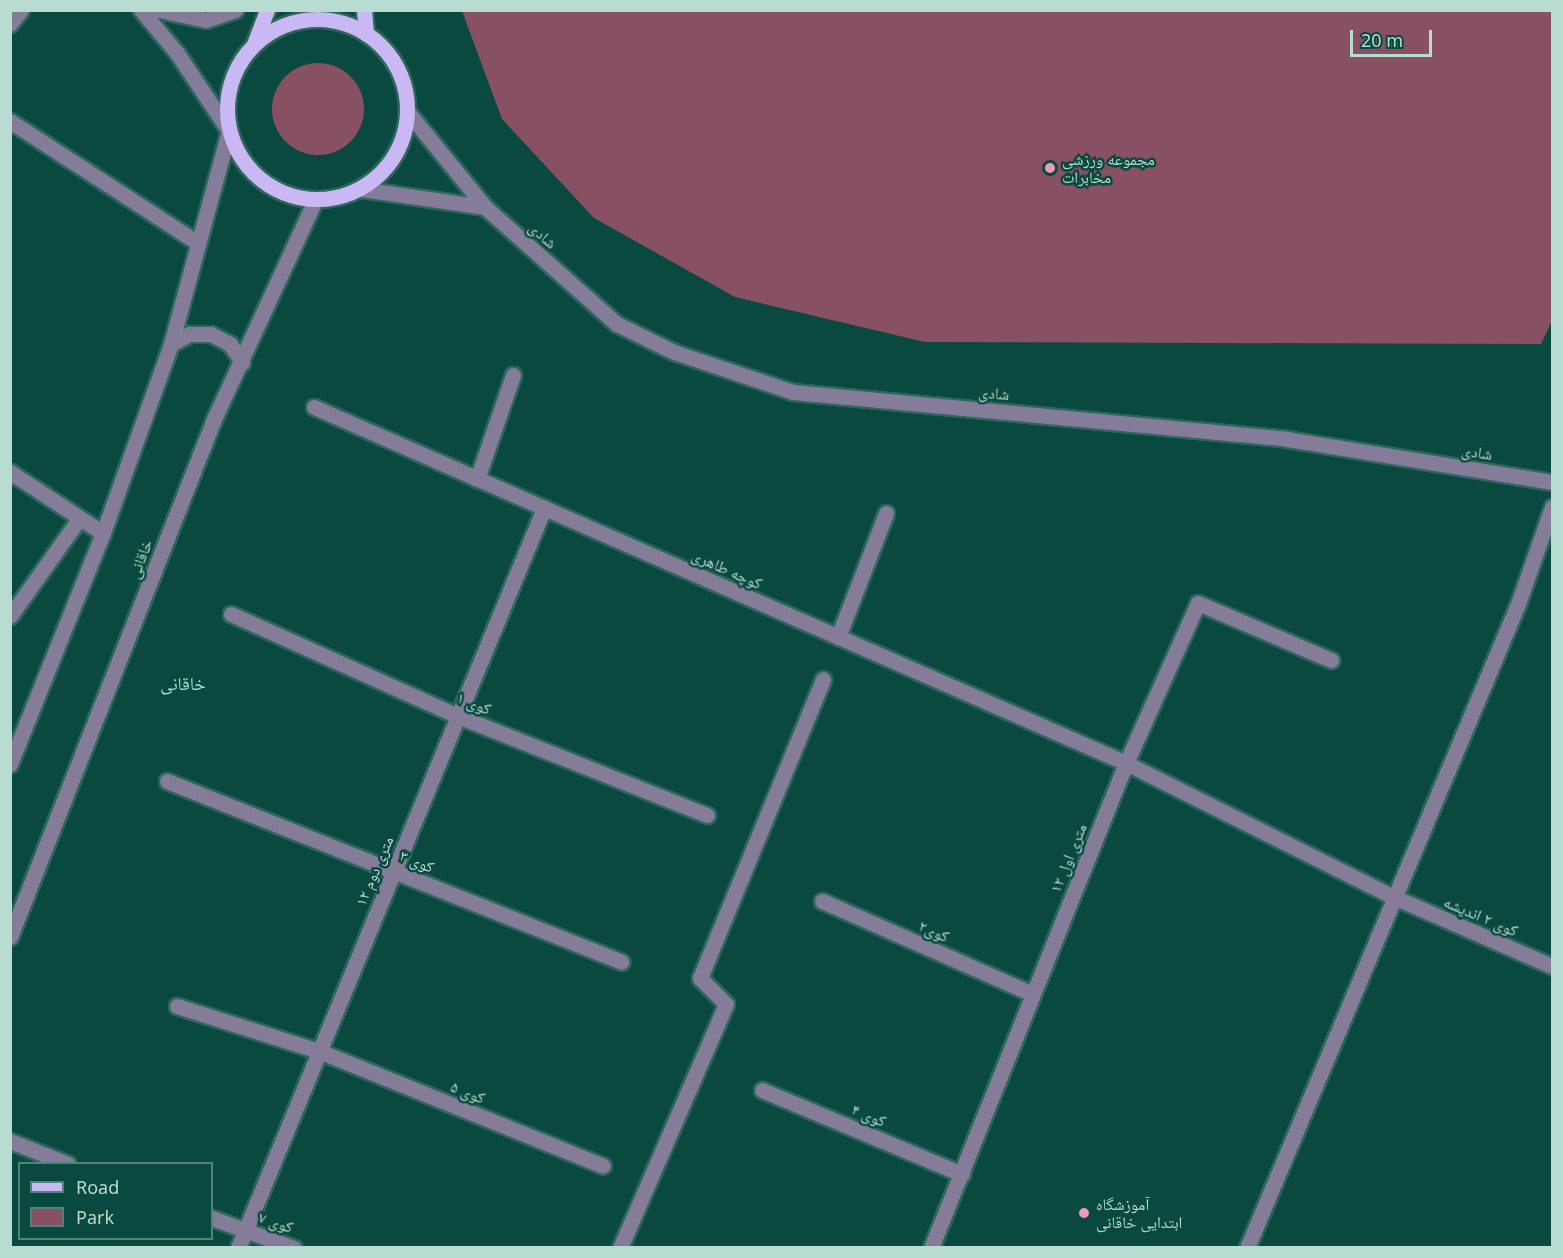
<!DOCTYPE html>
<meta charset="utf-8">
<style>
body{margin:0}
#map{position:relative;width:1563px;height:1258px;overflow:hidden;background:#0a493f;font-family:"Noto Sans","Noto Naskh Arabic",sans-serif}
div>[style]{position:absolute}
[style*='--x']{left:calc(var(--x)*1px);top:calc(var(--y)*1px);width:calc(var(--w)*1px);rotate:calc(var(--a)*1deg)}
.green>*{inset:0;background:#875063}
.round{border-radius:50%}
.roads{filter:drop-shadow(2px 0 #2d665c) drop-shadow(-2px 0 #2d665c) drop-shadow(0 2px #2d665c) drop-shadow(0 -2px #2d665c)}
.minor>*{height:15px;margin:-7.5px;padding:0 7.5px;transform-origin:7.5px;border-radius:7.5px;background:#857c9a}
.major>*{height:15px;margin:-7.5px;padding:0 7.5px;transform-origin:7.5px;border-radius:7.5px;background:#cab8f5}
.major>.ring{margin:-7.5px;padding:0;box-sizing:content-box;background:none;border:15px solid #cab8f5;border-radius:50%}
.dots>*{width:16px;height:16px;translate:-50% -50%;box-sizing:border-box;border:3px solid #0a493f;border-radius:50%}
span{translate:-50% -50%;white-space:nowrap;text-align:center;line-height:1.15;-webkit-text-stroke:5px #0a493f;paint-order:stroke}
.poi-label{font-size:16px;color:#b8dbd2}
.left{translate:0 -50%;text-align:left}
.street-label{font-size:16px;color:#b8dbd2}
.neighbourhood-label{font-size:18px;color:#9be7d5}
.frame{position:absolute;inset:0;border:12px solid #b8dbd2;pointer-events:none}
.legend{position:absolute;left:18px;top:1162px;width:195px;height:78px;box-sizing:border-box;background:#0a493f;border:2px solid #50837a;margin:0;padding:8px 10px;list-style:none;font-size:18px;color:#b8dbd2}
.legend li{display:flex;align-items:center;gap:12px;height:30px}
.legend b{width:30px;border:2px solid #50837a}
.scale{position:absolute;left:1350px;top:30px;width:82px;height:27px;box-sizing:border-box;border:3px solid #b8dbd2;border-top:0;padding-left:8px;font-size:18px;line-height:21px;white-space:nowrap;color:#b8dbd2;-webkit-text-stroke:4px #0a493f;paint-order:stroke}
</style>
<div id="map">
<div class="green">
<div style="clip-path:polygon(462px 11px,1552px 11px,1552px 321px,1541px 344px,925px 342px,735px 297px,594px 218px,502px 119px)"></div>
<div class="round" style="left:272px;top:63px;width:92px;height:92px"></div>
</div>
<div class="roads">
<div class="minor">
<div style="--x:159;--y:10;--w:48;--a:12"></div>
<div style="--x:206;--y:20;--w:31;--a:-19"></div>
<div style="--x:10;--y:24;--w:18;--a:-52"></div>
<div style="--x:407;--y:111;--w:124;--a:50.9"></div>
<div style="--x:485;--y:207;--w:176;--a:41.6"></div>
<div style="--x:617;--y:324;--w:64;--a:26.2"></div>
<div style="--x:674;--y:352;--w:126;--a:18.6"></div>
<div style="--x:793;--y:392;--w:496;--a:5.4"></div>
<div style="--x:1287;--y:439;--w:268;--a:9.2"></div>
<div style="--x:10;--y:121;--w:224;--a:33"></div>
<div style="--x:361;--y:189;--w:125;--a:8.3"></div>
<div style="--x:171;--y:344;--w:21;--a:-29"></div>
<div style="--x:189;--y:334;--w:22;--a:0"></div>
<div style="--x:211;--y:334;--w:21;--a:28"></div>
<div style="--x:230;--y:344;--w:22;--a:56"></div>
<div style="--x:314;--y:407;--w:887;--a:23.67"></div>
<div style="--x:1126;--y:763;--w:302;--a:26.6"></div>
<div style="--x:1396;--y:898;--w:170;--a:23.6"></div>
<div style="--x:10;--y:472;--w:111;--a:33.3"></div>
<div style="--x:477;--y:479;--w:110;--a:-70.9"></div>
<div style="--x:231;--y:614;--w:249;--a:24.2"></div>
<div style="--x:458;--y:716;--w:268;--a:21.7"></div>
<div style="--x:10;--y:616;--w:119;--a:-54.6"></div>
<div style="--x:838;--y:637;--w:133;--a:-68.8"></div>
<div style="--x:10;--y:764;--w:249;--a:-68.1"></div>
<div style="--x:103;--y:533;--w:201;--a:-70.2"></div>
<div style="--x:171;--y:344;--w:221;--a:-74.8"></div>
<div style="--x:229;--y:131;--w:94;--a:-123.7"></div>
<div style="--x:177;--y:53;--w:56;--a:-129.9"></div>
<div style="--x:167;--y:781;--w:489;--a:21.7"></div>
<div style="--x:822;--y:901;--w:228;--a:23.8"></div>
<div style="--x:10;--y:937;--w:557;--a:-68.5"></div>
<div style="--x:214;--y:419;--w:241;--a:-65.2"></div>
<div style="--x:177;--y:1006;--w:149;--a:17.6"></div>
<div style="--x:319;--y:1051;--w:306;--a:22"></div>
<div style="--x:762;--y:1090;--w:217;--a:22.8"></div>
<div style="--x:10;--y:1141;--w:62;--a:21.6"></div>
<div style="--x:212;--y:1218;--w:87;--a:20.1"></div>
<div style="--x:238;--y:1248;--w:801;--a:-67.53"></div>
<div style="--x:620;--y:1248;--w:266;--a:-66.5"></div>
<div style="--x:726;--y:1004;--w:37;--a:-135"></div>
<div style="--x:700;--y:978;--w:323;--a:-67.6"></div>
<div style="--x:931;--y:1248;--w:523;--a:-68.1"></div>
<div style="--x:1126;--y:763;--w:175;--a:-65.8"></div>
<div style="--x:1198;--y:603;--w:145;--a:23.2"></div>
<div style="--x:1247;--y:1248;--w:699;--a:-67.18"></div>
<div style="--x:1518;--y:604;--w:103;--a:-70.7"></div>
</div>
<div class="major">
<div style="--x:364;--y:10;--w:24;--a:85"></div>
<div class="ring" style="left:227px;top:19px;width:165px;height:165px"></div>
<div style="--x:254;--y:44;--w:36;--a:-69"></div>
</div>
</div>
<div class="dots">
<div style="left:1050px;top:168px;background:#f09ab7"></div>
<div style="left:1084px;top:1213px;background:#f09ab7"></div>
</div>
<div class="poi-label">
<span class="left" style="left:1062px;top:168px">مجموعه ورزشی<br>مخابرات</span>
<span class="left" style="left:1096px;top:1213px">آموزشگاه<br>ابتدایی خاقانی</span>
</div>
<div class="street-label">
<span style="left:543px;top:235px;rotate:42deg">شادی</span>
<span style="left:994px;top:393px;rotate:5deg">شادی</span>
<span style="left:1477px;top:452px;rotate:9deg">شادی</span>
<span style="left:140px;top:559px;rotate:-69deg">خاقانی</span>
<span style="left:727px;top:569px;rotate:24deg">کوچه طاهری</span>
<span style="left:474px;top:703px;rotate:22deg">کوی ۱</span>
<span style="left:1068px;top:858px;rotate:-68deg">۱۲ متری اول</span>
<span style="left:417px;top:861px;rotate:22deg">کوی ۳</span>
<span style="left:374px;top:871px;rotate:-67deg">۱۲ متری دوم</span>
<span style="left:1481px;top:916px;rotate:23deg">کوی ۲ اندیشه</span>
<span style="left:934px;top:931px;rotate:24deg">کوی۲</span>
<span style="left:468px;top:1092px;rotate:22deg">کوی ۵</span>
<span style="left:869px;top:1115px;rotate:23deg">کوی ۴</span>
<span style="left:276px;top:1222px;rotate:19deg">کوی ۷</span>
</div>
<div class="neighbourhood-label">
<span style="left:183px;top:683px">خاقانی</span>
</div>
<div class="frame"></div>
<ul class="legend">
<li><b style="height:8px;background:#cab8f5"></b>Road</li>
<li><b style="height:16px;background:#875063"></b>Park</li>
</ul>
<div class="scale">20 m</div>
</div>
